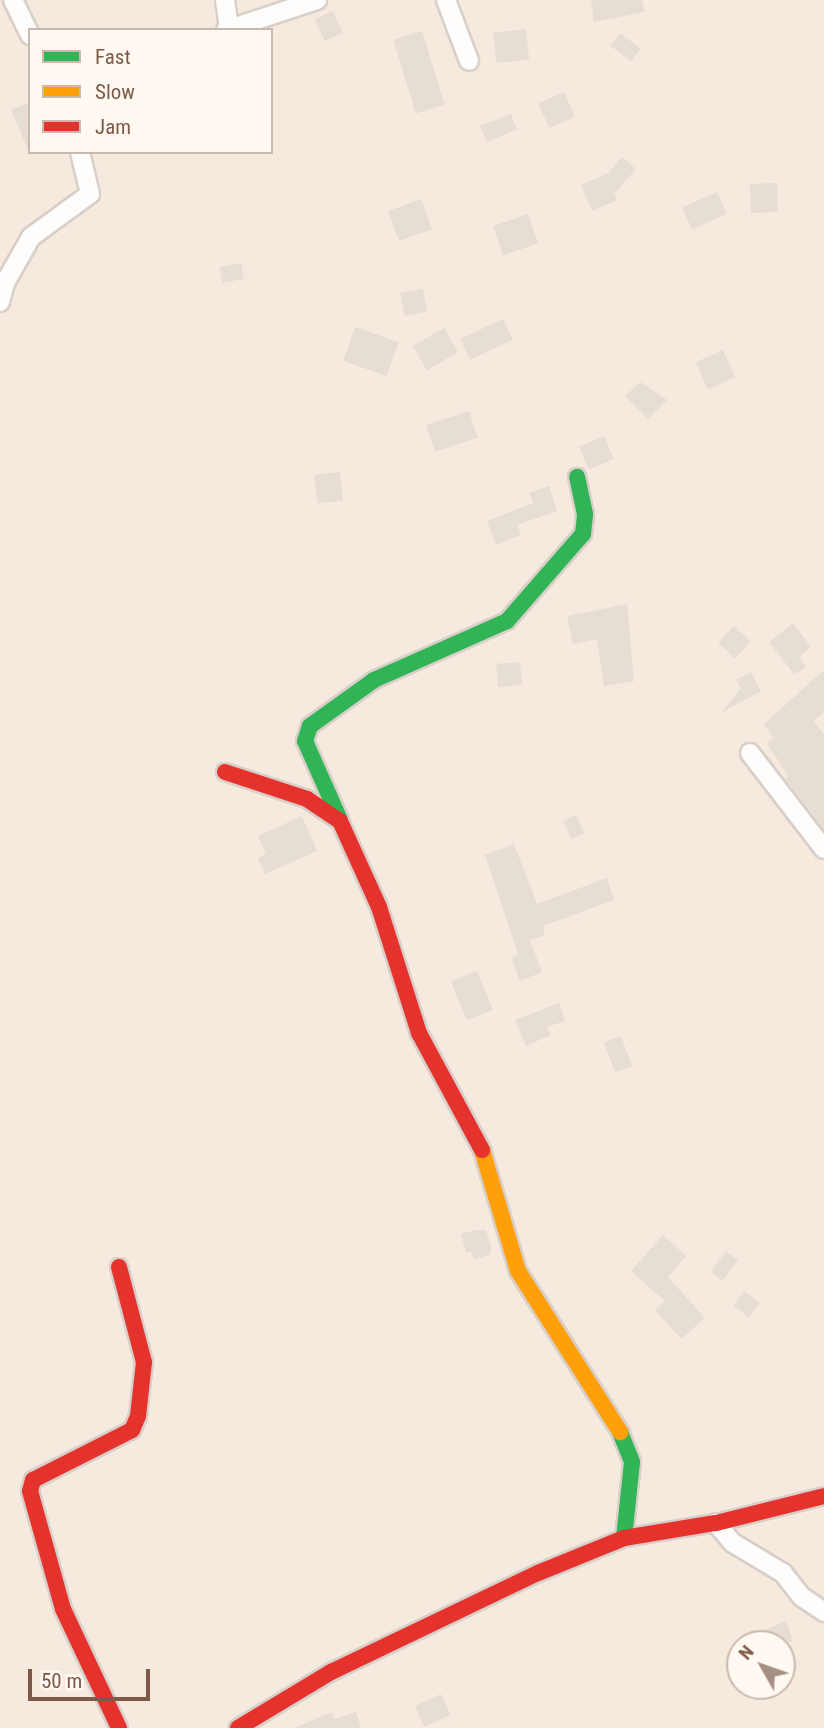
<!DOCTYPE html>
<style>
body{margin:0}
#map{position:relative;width:824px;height:1728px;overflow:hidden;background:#f9f4ee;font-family:"Roboto Condensed",sans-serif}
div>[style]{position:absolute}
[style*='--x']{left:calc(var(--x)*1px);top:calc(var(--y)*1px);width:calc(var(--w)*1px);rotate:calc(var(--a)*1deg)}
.residential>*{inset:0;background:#f6eade}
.building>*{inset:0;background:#e6ddd5;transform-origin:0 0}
.roads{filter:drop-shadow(2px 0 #d8cfc9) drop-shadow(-2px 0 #d8cfc9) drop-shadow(0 2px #d8cfc9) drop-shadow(0 -2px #d8cfc9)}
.street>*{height:18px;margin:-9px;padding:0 9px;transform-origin:9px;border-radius:9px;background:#fefdfc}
.fast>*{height:16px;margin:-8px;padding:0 8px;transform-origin:8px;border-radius:8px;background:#30b455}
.slow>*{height:16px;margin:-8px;padding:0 8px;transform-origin:8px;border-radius:8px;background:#ff9f0a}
.jam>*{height:16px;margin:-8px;padding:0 8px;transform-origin:8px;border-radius:8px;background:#e5322d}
span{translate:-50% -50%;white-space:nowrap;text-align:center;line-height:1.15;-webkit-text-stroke:7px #fff9f2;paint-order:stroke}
.legend{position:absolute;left:28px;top:28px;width:245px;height:126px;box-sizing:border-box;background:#fff9f2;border:2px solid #cbb9ae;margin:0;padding:9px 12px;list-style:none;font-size:21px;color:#7d5949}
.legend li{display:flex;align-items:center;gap:14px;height:35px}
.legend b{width:35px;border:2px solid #cbb9ae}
.north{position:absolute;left:726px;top:1630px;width:70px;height:70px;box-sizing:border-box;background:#fff9f2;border:2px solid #cbb9ae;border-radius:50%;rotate:310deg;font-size:19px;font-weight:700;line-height:28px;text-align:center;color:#7d5949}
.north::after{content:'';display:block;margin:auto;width:24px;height:32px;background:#a88f83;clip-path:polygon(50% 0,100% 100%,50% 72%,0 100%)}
.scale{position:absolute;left:28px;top:1669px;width:122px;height:32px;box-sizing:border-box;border:4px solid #7d5949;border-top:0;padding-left:9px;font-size:21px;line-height:24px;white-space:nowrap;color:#7d5949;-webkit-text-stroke:5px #fff9f2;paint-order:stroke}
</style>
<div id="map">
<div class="residential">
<div style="clip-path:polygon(evenodd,0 0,824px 0,824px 1728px,0 1728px,0 0,30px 30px,271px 30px,271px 152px,30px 152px,30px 30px,0 0,740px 1644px,782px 1644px,782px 1686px,740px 1686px,740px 1644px)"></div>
</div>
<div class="building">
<div style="clip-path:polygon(591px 0,642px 0,645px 12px,594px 22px)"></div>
<div style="left:333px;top:11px;width:24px;height:20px;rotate:66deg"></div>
<div style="left:526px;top:29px;width:31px;height:33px;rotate:84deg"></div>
<div style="left:422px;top:31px;width:77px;height:30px;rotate:73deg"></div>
<div style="left:620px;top:33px;width:26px;height:16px;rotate:37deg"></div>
<div style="left:564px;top:92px;width:27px;height:28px;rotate:66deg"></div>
<div style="clip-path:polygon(30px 102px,30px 154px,11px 110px)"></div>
<div style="left:511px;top:114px;width:17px;height:33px;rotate:69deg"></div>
<div style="clip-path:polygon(622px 157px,636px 169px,614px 194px,617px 200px,592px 211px,581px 185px,608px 173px)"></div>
<div style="left:777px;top:183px;width:29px;height:27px;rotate:88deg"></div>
<div style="left:717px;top:192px;width:24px;height:38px;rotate:66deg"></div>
<div style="left:421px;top:199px;width:32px;height:35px;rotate:70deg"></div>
<div style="left:528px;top:214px;width:31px;height:37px;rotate:71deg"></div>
<div style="left:241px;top:263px;width:16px;height:22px;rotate:79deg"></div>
<div style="left:423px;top:289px;width:23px;height:23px;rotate:80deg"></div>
<div style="left:503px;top:319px;width:23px;height:47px;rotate:65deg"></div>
<div style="left:355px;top:327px;width:46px;height:36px;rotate:19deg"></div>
<div style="left:444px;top:328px;width:28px;height:36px;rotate:60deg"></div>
<div style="left:723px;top:350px;width:30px;height:30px;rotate:66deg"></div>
<div style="clip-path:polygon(640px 382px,667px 400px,648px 419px,625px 396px)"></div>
<div style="left:469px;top:411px;width:28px;height:45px;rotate:72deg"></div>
<div style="left:604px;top:436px;width:25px;height:27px;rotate:67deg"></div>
<div style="left:340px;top:472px;width:29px;height:26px;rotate:84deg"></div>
<div style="clip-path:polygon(549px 486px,557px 511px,517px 525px,521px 535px,496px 545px,487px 521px,533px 503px,529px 493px)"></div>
<div style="clip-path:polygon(627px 604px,634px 681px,604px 686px,597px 639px,573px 644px,567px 616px)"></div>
<div style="clip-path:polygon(793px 623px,811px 647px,799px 657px,806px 667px,794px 674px,769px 642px)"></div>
<div style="left:734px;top:626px;width:23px;height:23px;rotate:43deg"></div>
<div style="left:520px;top:662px;width:23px;height:24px;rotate:85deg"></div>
<div style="clip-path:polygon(824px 670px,824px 712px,813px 721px,824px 734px,824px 830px,785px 778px,788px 776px,767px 743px,773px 738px,764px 724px)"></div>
<div style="clip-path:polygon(751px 672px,761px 691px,721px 713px,741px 688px,736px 680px)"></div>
<div style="left:576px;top:815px;width:20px;height:14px;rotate:66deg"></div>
<div style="clip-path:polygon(302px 816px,317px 851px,265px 874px,258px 858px,266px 854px,258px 836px)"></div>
<div style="clip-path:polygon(514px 844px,537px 904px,607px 878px,614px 900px,543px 926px,545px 935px,530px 940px,542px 972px,520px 981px,511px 957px,518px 954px,485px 855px)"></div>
<div style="left:477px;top:971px;width:42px;height:28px;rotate:68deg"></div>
<div style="clip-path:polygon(559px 1003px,565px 1021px,547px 1027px,551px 1035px,526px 1046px,515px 1020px)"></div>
<div style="left:621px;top:1036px;width:32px;height:18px;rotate:70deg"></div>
<div style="clip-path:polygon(475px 1230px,486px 1230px,491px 1246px,490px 1255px,474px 1259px,471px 1251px,466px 1253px,461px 1234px)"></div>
<div style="clip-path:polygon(663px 1235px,686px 1256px,668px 1277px,705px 1318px,681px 1339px,655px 1310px,665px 1301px,631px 1271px)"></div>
<div style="left:726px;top:1251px;width:15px;height:26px;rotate:37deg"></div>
<div style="left:744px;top:1291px;width:20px;height:18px;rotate:37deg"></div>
<div style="clip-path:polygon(786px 1621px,793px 1641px,767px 1644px,762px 1631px)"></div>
<div style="left:441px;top:1694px;width:23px;height:29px;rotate:65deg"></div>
<div style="clip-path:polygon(332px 1712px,334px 1719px,356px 1712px,361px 1728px,294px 1728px)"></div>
</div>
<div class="roads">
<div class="street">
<div style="--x:13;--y:0;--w:39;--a:64"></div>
<div style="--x:225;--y:0;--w:28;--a:82"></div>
<div style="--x:446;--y:0;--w:65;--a:69.3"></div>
<div style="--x:226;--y:30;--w:96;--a:-18.2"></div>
<div style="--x:0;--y:302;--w:20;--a:-75"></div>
<div style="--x:5;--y:283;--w:53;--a:-60.5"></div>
<div style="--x:31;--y:237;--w:73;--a:-36.1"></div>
<div style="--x:90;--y:194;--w:43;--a:-103.4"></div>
<div style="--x:750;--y:753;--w:121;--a:52.4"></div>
<div style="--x:716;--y:1523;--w:26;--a:50"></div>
<div style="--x:733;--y:1543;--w:58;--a:31"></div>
<div style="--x:783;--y:1573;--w:31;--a:52"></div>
<div style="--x:802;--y:1597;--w:27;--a:34"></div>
</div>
<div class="fast">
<div style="--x:340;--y:820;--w:86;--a:-113.9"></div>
<div style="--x:305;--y:741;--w:16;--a:-72"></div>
<div style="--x:310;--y:726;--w:79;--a:-35.7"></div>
<div style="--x:374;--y:680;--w:145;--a:-23.9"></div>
<div style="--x:507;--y:621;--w:116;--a:-48.9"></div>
<div style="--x:583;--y:534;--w:20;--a:-84"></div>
<div style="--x:585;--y:514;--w:38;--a:-102"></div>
<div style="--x:620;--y:1432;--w:32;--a:68"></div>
<div style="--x:632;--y:1462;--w:76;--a:96"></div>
</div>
<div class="slow">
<div style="--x:482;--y:1150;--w:126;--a:73.4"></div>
<div style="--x:518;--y:1271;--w:191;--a:57.6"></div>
</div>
<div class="jam">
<div style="--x:225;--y:772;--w:86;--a:18.2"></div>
<div style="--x:307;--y:799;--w:40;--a:34"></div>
<div style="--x:340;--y:821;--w:94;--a:65.6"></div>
<div style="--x:379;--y:907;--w:132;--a:72.4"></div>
<div style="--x:419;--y:1033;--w:133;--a:61.7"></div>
<div style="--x:119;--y:1267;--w:98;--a:75.3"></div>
<div style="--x:144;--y:1362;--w:54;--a:96.3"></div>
<div style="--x:138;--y:1416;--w:15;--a:113"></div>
<div style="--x:132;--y:1430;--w:111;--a:153.2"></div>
<div style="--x:33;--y:1480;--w:11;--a:105"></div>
<div style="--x:30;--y:1491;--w:123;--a:74.4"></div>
<div style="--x:63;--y:1609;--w:132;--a:64.8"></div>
<div style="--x:238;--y:1728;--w:109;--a:-31.1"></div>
<div style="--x:331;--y:1672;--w:229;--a:-25.6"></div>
<div style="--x:538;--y:1573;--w:93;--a:-22.1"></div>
<div style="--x:624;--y:1538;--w:93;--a:-9.3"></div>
<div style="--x:716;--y:1523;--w:111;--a:-14"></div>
</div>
</div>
<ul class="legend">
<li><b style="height:9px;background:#30b455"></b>Fast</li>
<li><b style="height:9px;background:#ff9f0a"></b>Slow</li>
<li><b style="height:9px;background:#e5322d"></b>Jam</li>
</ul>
<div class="north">N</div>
<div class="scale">50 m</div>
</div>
